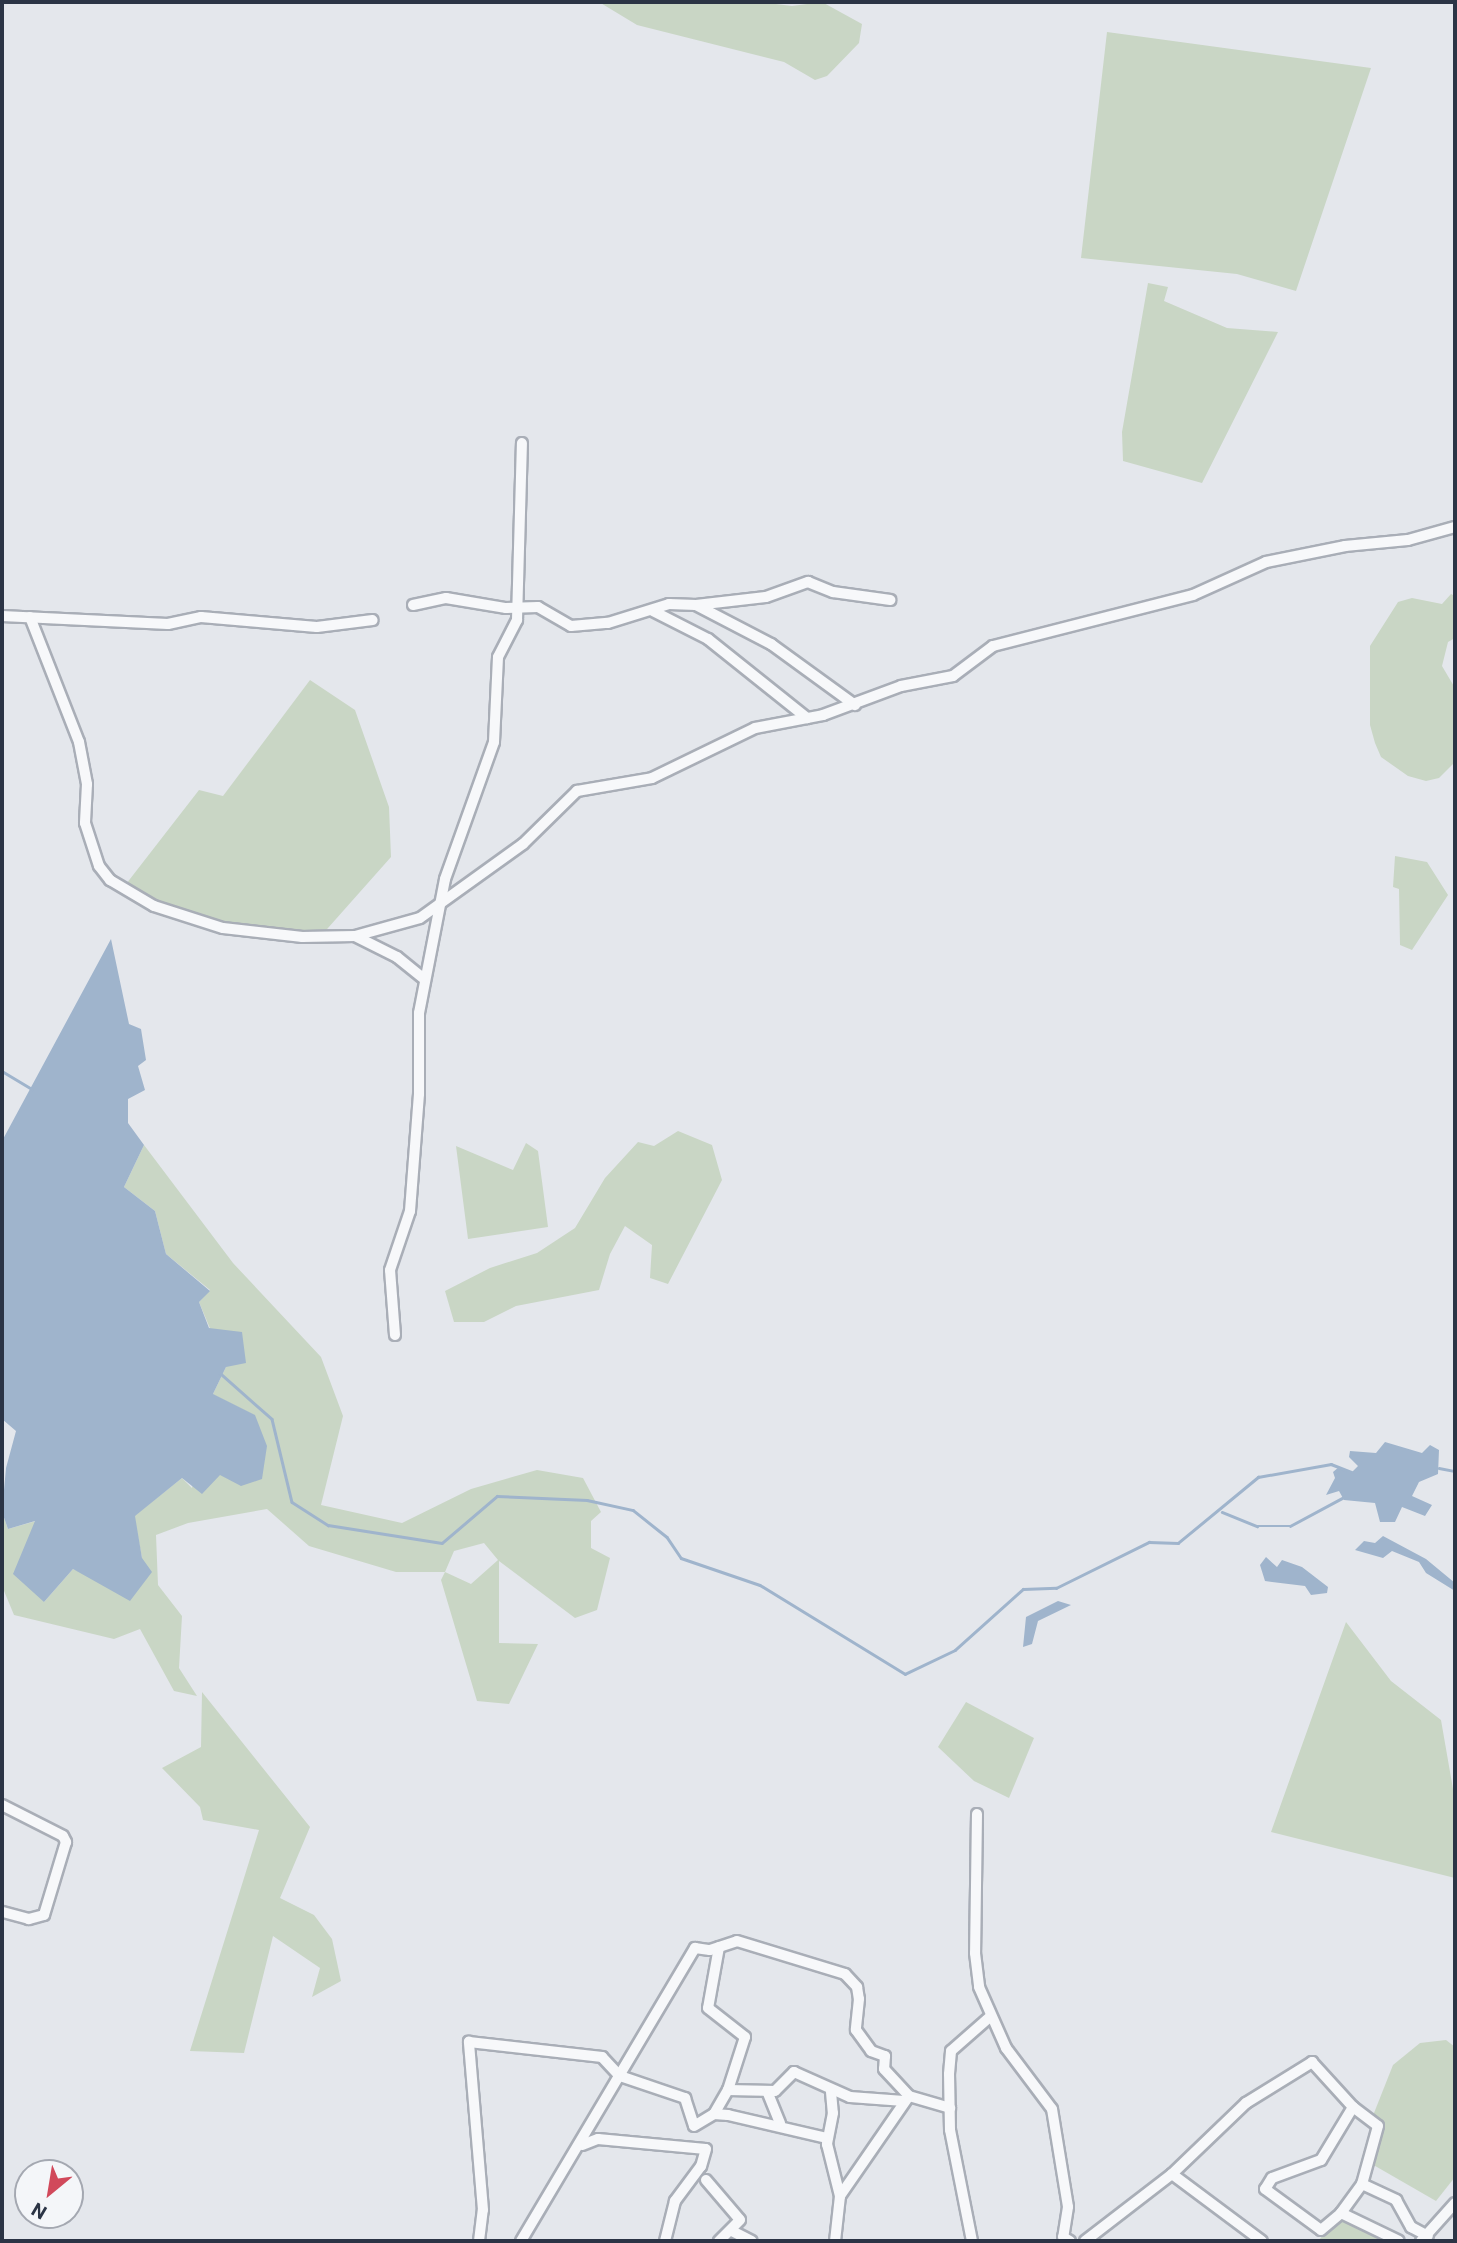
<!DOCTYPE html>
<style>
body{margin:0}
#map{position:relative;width:1457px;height:2243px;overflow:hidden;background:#e4e7ec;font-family:Roboto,sans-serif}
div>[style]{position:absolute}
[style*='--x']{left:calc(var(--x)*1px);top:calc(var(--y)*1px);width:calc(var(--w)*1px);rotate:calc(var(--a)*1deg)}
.green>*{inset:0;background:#c9d6c5}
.water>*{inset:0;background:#9fb4cc}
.stream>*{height:2.5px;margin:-1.25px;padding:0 1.25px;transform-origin:1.25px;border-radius:1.25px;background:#9fb4cc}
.roads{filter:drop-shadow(2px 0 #a9aeb7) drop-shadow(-2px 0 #a9aeb7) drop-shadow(0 2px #a9aeb7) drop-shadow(0 -2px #a9aeb7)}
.minor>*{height:10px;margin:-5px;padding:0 5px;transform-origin:5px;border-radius:5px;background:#f7f8fa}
span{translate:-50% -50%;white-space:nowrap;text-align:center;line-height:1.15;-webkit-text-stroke:7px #f4f6f9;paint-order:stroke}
.frame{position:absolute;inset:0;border:4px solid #2b3445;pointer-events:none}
.north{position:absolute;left:14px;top:2159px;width:70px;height:70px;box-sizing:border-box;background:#f4f6f9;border:2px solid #a4a8b1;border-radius:50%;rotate:210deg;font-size:19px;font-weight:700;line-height:28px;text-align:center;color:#2b3445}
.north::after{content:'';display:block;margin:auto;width:24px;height:32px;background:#d1495b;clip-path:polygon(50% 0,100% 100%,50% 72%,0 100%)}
</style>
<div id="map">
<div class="green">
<div style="clip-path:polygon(599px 2px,760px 2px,792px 6px,822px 2px,862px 24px,859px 43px,827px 76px,815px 80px,784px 62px,637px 25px)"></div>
<div style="clip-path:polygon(1107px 32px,1371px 68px,1296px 291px,1237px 274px,1081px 258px)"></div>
<div style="clip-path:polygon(1148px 283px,1168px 287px,1164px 301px,1227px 328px,1278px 332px,1202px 483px,1123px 461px,1122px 432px)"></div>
<div style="clip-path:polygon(1451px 594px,1455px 596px,1455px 638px,1448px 642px,1442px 666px,1455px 688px,1455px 762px,1439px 778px,1426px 781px,1408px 776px,1381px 757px,1375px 743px,1370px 725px,1370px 646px,1398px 602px,1412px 598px,1442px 604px)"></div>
<div style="clip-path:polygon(310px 680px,355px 710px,389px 807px,391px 857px,320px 937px,223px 928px,123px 888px,199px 790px,223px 796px)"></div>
<div style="clip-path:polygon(1395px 856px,1427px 862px,1448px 895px,1412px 950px,1400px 945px,1399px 889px,1393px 887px)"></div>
<div style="clip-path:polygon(678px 1131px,712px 1145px,722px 1180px,668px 1284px,650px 1278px,652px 1245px,625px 1226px,610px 1254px,599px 1290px,516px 1306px,484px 1322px,454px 1322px,445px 1291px,490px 1268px,537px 1253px,575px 1228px,605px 1178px,638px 1142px,654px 1146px)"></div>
<div style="clip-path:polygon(526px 1143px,538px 1151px,548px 1227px,468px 1239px,456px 1146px,513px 1170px)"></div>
<div style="clip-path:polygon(evenodd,144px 1145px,233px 1263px,321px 1357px,343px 1416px,321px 1505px,402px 1523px,471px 1489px,537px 1470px,583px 1478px,601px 1512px,591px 1521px,591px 1548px,610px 1558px,597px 1610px,575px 1618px,499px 1561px,499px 1643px,538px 1644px,509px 1704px,477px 1701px,441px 1580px,445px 1572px,396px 1572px,309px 1546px,267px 1509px,188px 1523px,156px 1535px,158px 1585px,182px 1616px,179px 1668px,197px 1696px,174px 1691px,140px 1629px,114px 1639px,14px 1615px,2px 1586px,2px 1512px,8px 1529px,36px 1521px,44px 1602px,73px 1569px,90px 1576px,142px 1558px,134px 1516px,182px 1478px,192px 1488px,213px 1394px,226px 1367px,199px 1302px,210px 1290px,166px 1254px,155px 1211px,124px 1187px,144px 1145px,484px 1543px,498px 1560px,471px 1584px,445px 1572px,454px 1551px,484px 1543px)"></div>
<div style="clip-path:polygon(1346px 1622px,1391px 1681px,1441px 1720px,1453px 1789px,1455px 1878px,1271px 1832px)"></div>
<div style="clip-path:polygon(202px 1692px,310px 1827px,280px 1898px,314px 1915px,332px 1939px,341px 1981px,312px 1997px,320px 1968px,273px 1936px,244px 2053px,190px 2051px,259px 1830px,203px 1820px,200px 1807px,162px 1768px,201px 1747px)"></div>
<div style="clip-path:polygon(966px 1702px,1034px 1738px,1009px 1798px,974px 1781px,938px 1747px)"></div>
<div style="clip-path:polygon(1446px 2040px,1455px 2047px,1455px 2177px,1436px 2201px,1370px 2163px,1374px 2113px,1393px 2065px,1420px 2043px)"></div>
<div style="clip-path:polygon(1342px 2214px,1384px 2241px,1318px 2241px)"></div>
</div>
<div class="water">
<div style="clip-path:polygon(111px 939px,129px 1024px,141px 1029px,146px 1060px,138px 1066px,145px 1090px,128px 1099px,128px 1123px,144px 1145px,124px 1187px,155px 1211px,166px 1254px,210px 1291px,199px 1302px,209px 1328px,242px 1332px,246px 1363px,226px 1367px,213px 1394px,255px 1415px,267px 1446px,262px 1479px,241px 1486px,220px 1475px,202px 1494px,182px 1478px,135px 1516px,142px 1558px,152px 1572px,130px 1601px,73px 1569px,44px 1602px,13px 1574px,35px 1521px,8px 1529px,2px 1512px,6px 1468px,16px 1431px,2px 1419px,2px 1141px)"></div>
<div style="clip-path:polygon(1385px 1442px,1422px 1453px,1430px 1445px,1439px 1450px,1438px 1474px,1419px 1482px,1412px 1496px,1432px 1505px,1425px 1516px,1402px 1507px,1395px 1522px,1380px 1522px,1375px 1503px,1344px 1500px,1339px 1491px,1326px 1495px,1335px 1478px,1333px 1472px,1339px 1467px,1352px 1472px,1358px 1466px,1349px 1457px,1350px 1451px,1376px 1453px)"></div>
<div style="clip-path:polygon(1383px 1536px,1426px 1559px,1455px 1583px,1455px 1591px,1426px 1573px,1419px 1562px,1392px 1551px,1383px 1558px,1355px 1550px,1364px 1541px,1375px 1543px)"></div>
<div style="clip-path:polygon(1266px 1557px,1277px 1567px,1282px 1560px,1302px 1567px,1328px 1587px,1327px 1593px,1311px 1595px,1305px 1586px,1265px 1581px,1260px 1565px)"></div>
<div style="clip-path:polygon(1058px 1601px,1071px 1605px,1038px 1621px,1032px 1644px,1023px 1647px,1026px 1617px)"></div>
</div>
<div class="stream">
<div style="--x:2;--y:1071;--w:35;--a:31"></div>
<div style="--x:220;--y:1373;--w:69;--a:41.5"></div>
<div style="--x:272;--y:1419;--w:85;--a:76.5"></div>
<div style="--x:292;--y:1502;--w:43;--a:32.6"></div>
<div style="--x:328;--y:1525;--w:115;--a:9"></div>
<div style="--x:442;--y:1543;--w:72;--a:-40.5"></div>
<div style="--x:497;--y:1496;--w:90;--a:2.5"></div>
<div style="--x:587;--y:1500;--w:47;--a:12.3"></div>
<div style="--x:633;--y:1510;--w:43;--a:38.5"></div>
<div style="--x:667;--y:1537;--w:25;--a:56"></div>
<div style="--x:681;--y:1558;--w:83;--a:18.9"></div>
<div style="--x:760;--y:1585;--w:170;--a:31.5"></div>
<div style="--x:905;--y:1674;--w:55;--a:-25.6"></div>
<div style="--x:955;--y:1650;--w:91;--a:-41.9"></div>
<div style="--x:1023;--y:1589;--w:33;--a:-2"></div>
<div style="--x:1056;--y:1588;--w:104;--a:-26.3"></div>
<div style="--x:1149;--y:1542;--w:29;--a:2"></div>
<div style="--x:1178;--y:1543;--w:104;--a:-39.5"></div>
<div style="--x:1258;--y:1477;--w:74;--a:-10.1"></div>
<div style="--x:1331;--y:1464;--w:22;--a:21"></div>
<div style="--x:1439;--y:1468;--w:16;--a:11"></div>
<div style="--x:1222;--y:1512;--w:38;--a:22"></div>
<div style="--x:1257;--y:1526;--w:33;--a:0"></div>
<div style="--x:1290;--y:1526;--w:61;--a:-28.2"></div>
</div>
<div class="roads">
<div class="minor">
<div style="--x:413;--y:605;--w:34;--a:-12"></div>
<div style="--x:446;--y:598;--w:61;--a:9.5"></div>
<div style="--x:506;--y:608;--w:32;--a:-2"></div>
<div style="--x:538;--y:607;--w:38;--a:30"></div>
<div style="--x:571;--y:626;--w:37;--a:-5"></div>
<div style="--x:608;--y:623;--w:64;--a:-17.3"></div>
<div style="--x:669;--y:604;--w:27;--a:2"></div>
<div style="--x:696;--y:605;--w:85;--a:27.5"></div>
<div style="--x:771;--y:644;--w:104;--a:36"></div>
<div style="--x:696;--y:605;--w:70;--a:-6.5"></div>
<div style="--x:766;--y:597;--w:45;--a:-19.7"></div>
<div style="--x:808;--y:582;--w:27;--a:22"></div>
<div style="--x:833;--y:592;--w:58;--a:8"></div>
<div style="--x:653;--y:611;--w:62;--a:27"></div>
<div style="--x:708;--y:639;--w:127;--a:38.6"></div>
<div style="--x:2;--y:616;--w:166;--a:2.8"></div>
<div style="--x:168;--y:624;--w:34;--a:-12"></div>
<div style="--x:201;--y:617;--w:116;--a:4.9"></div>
<div style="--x:317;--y:627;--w:56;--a:-7.1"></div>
<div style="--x:30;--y:617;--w:134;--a:68.6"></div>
<div style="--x:79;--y:742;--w:43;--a:79.2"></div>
<div style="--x:87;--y:784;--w:39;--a:93"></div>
<div style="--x:85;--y:823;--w:45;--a:72"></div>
<div style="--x:99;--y:866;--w:18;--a:52"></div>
<div style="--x:110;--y:880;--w:51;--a:30.6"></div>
<div style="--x:154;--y:906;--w:72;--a:17.7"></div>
<div style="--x:223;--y:928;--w:80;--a:6.5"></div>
<div style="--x:302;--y:937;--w:53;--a:-1.1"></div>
<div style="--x:355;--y:936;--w:47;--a:26.6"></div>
<div style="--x:397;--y:957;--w:36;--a:39"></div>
<div style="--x:355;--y:936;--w:67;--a:-15.5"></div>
<div style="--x:420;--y:918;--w:127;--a:-35.7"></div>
<div style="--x:523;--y:844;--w:76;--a:-44.5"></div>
<div style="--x:577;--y:791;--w:76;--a:-9.8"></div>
<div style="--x:652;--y:778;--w:114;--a:-25.9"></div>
<div style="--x:755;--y:728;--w:69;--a:-10.8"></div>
<div style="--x:823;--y:715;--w:83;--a:-20.4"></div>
<div style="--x:901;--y:686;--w:53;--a:-10.9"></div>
<div style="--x:953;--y:676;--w:50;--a:-36.9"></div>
<div style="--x:993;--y:646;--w:206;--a:-14.3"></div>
<div style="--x:1193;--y:595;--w:80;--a:-24.3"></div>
<div style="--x:1266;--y:562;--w:81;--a:-11.4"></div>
<div style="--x:1345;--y:546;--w:63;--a:-5.4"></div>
<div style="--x:1408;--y:540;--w:49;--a:-15.5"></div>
<div style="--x:395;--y:1335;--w:65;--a:-94.4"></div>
<div style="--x:390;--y:1270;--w:62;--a:-71.3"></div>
<div style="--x:410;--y:1211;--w:117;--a:-85.6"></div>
<div style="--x:419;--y:1094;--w:81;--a:-90"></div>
<div style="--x:419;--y:1013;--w:136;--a:-79"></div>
<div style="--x:445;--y:879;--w:145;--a:-70.3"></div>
<div style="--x:494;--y:742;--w:85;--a:-87.3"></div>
<div style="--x:498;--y:657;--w:42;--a:-62.8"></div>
<div style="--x:517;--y:620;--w:177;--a:-88.4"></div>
<div style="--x:2;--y:1805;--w:68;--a:26.9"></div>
<div style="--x:63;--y:1836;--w:7;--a:63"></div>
<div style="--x:66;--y:1842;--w:76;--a:106.8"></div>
<div style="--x:44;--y:1915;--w:16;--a:165"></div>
<div style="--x:29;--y:1919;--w:28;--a:-165"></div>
<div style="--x:977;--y:1814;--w:139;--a:90.8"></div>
<div style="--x:975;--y:1953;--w:34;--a:83"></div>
<div style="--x:979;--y:1987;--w:67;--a:66.1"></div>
<div style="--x:1006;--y:2048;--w:76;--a:53"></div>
<div style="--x:1052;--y:2109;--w:99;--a:80.7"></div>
<div style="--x:1068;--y:2207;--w:30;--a:99"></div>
<div style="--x:1063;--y:2237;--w:8;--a:30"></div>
<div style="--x:719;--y:1947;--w:62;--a:100.2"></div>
<div style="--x:708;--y:2008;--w:47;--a:38.1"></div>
<div style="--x:745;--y:2037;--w:56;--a:107.8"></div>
<div style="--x:767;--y:2091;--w:35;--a:68"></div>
<div style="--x:831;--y:2092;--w:21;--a:85"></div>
<div style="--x:833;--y:2113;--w:32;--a:101"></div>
<div style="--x:827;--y:2144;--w:54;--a:76"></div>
<div style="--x:840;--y:2196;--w:45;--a:96.3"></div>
<div style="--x:1353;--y:2107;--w:62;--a:121.1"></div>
<div style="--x:1321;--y:2160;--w:52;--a:159.8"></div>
<div style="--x:1272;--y:2178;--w:13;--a:122"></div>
<div style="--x:1265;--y:2189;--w:69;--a:36.2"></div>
<div style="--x:1321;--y:2230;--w:26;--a:-40"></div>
<div style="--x:1341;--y:2213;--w:64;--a:25.8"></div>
<div style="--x:714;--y:2114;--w:28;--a:-60"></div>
<div style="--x:728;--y:2090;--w:47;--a:1.2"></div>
<div style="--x:775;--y:2091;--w:27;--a:-45"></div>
<div style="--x:794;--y:2072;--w:61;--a:24.1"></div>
<div style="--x:850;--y:2097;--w:54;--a:4.2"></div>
<div style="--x:582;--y:2145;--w:17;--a:-21"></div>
<div style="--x:598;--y:2139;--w:108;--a:5.3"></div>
<div style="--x:706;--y:2149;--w:18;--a:106"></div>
<div style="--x:701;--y:2166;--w:44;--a:126.6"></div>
<div style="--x:675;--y:2201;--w:41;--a:104"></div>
<div style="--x:1172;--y:2174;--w:112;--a:36.7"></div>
<div style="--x:706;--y:2180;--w:52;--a:49.6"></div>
<div style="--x:740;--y:2220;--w:30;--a:135"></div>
<div style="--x:840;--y:2196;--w:121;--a:-55.4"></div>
<div style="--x:909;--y:2096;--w:43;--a:16.3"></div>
<div style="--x:1341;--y:2213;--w:36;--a:-54"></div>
<div style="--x:732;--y:2231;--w:22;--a:27"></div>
<div style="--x:479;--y:2241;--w:31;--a:-83"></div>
<div style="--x:483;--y:2210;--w:169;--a:-94.8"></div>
<div style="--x:469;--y:2042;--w:134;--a:6.4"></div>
<div style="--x:602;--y:2057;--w:26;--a:47"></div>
<div style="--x:620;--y:2076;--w:69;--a:18.7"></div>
<div style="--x:685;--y:2098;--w:29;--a:72"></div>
<div style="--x:694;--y:2126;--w:23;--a:-31"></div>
<div style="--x:714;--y:2114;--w:14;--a:4"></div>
<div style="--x:728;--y:2115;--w:102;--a:13.1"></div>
<div style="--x:521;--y:2241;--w:341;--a:-59.3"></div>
<div style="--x:695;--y:1948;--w:15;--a:8"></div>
<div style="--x:710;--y:1950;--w:28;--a:-18"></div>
<div style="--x:737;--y:1941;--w:113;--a:17"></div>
<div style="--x:845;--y:1974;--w:18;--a:47"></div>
<div style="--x:857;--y:1987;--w:12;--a:81"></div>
<div style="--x:859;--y:1999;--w:31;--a:96"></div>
<div style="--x:856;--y:2030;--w:26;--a:54"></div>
<div style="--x:871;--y:2051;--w:15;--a:20"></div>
<div style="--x:885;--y:2056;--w:13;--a:94"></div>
<div style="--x:884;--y:2069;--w:37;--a:47"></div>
<div style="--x:972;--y:2241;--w:113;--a:-101.2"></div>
<div style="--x:950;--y:2130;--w:56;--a:-91"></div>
<div style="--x:949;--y:2074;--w:23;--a:-85"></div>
<div style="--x:951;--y:2051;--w:53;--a:-41.2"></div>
<div style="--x:1085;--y:2241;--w:110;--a:-37.6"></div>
<div style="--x:1172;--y:2174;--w:103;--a:-43.8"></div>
<div style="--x:1246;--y:2103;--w:78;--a:-31.8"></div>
<div style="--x:1312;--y:2062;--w:61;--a:47.7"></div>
<div style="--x:1353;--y:2107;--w:31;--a:37"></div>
<div style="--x:1378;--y:2126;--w:60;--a:105.4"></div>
<div style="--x:1362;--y:2184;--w:38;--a:25"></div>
<div style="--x:1396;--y:2200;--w:31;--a:61"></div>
<div style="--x:1411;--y:2227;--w:19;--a:28"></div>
<div style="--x:1421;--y:2241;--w:51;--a:-48.2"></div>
</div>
</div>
<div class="frame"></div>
<div class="north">N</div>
</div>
